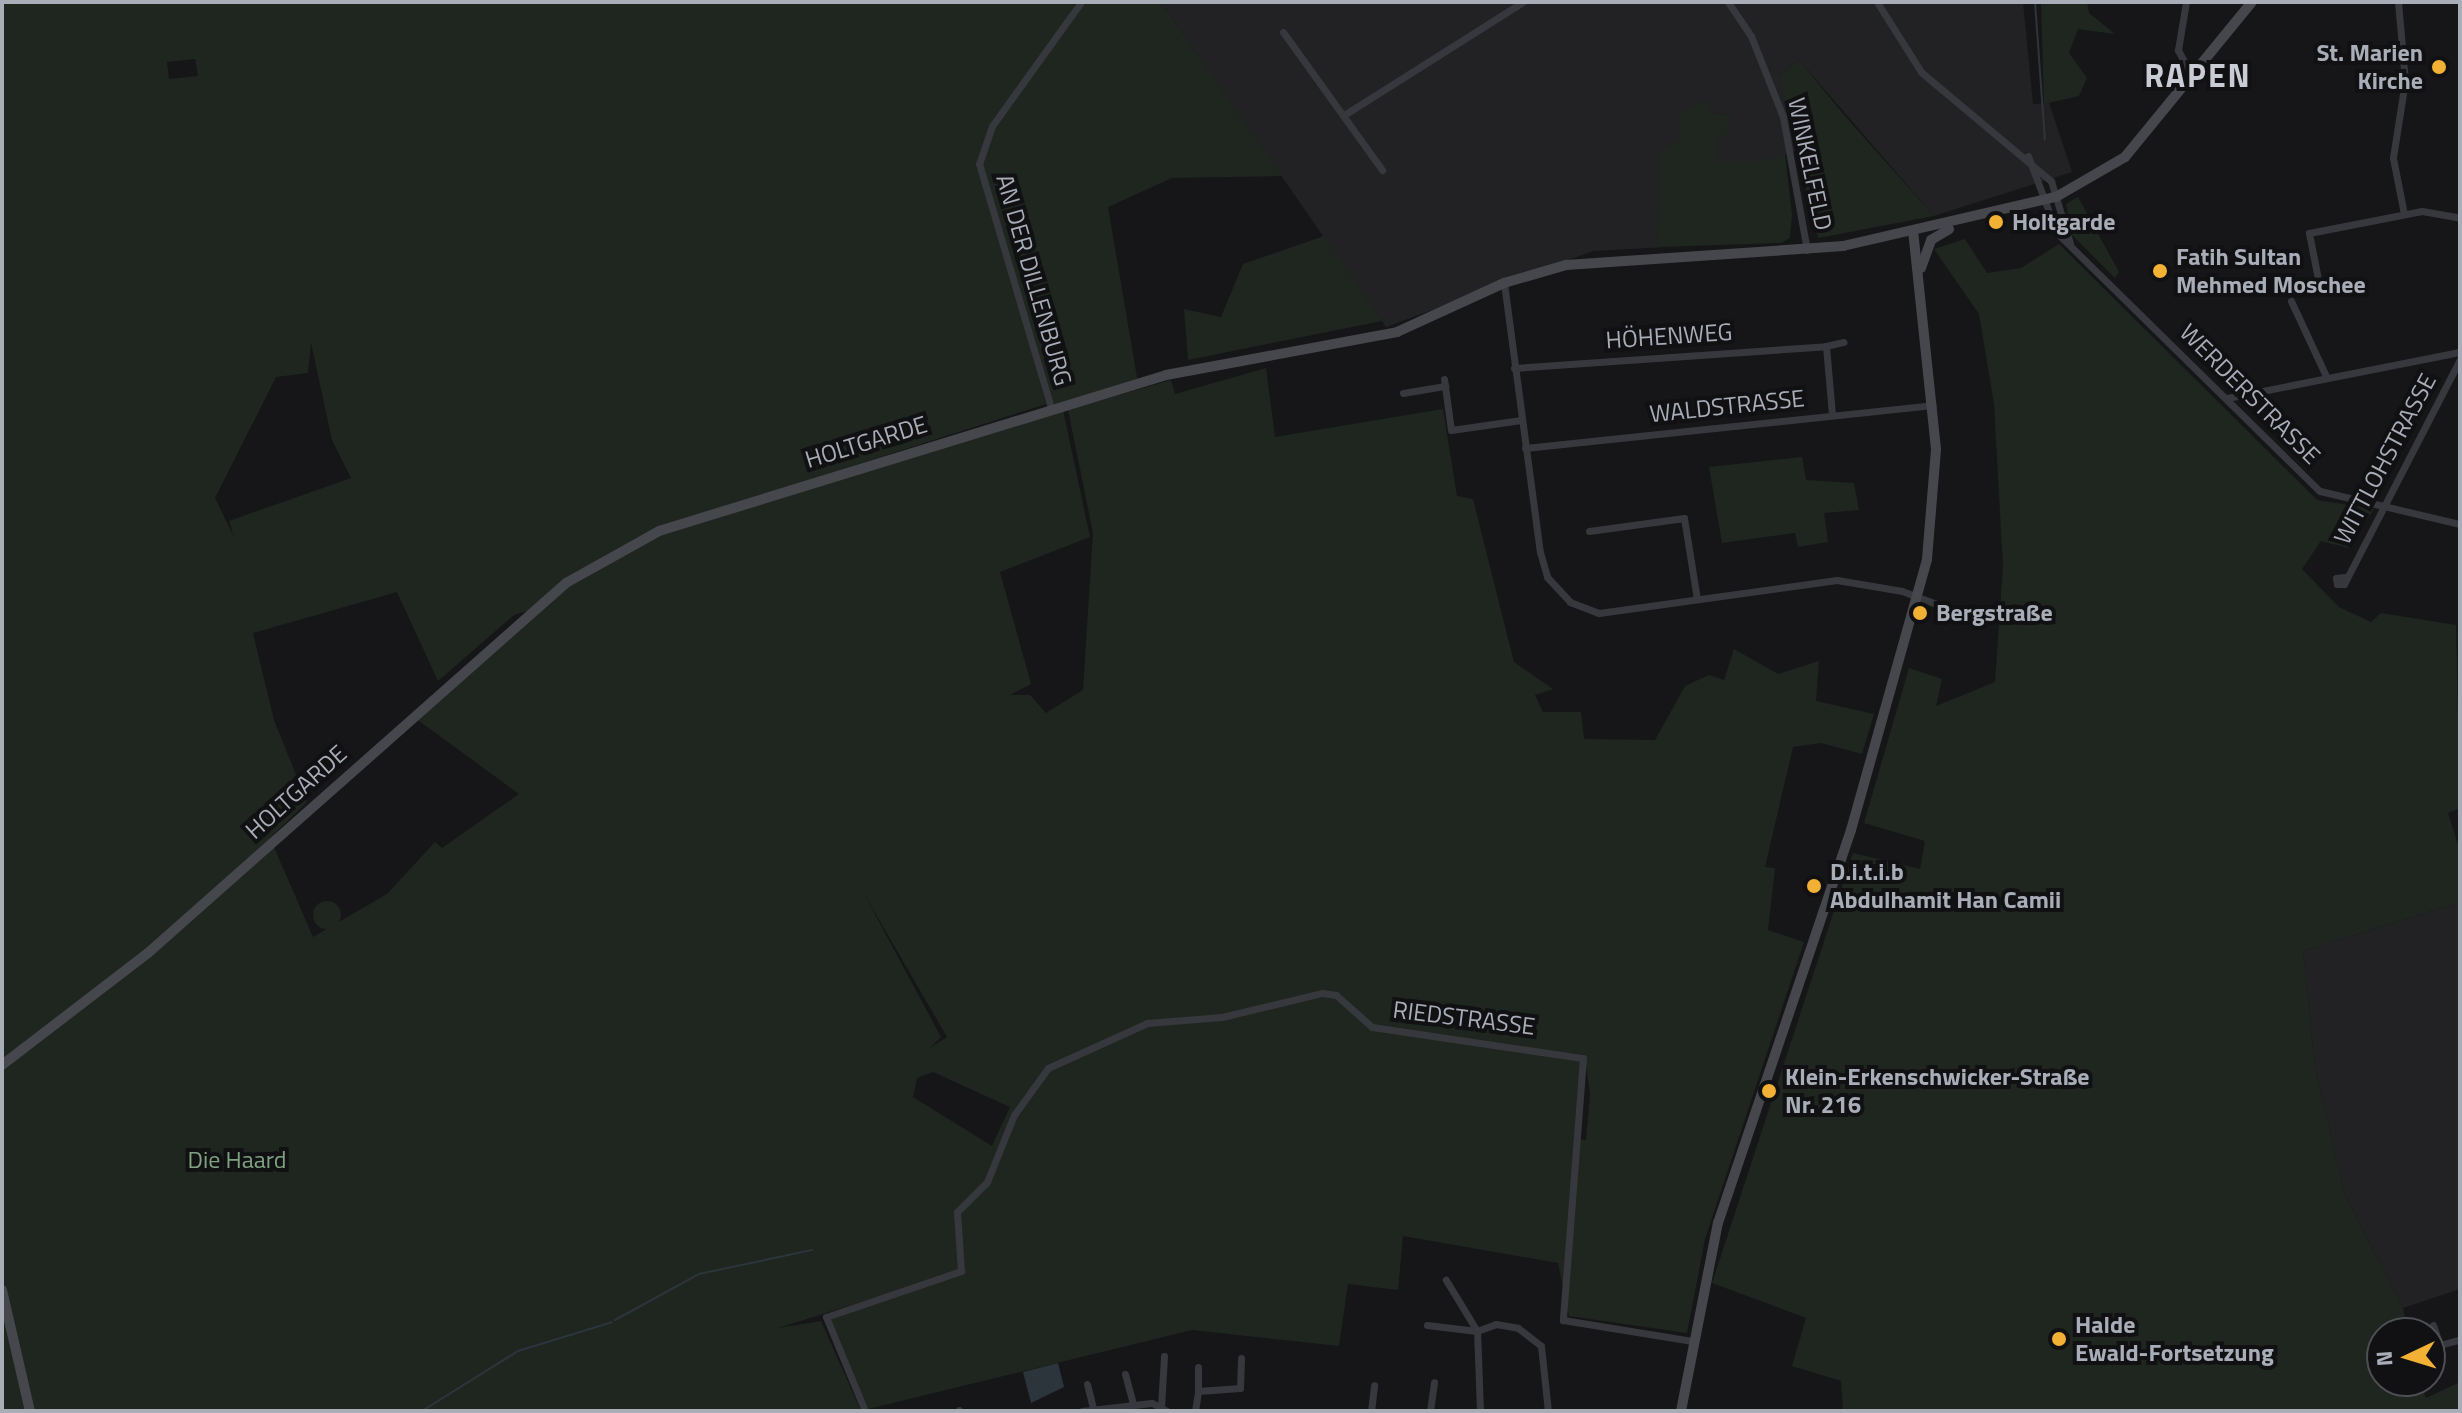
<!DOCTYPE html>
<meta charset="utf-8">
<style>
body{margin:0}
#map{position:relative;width:2462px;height:1413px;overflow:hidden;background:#161618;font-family:"Titillium Web",sans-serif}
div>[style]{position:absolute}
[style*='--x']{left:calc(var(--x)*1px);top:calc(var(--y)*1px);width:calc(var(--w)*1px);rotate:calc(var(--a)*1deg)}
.built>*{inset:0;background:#222225}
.green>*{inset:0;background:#1e261f}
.round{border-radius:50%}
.water>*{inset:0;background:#2c353c}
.stream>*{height:2px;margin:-1px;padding:0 1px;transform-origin:1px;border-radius:1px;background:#2c353c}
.street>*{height:7px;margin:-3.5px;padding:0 3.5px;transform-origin:3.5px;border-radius:3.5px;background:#37383d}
.secondary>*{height:10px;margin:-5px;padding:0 5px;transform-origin:5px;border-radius:5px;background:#45474d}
.dots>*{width:22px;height:22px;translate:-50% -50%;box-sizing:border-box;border:4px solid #111113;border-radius:50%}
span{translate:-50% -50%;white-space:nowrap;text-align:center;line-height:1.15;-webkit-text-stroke:8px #111113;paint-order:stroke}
.poi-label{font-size:24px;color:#a8adb8;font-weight:700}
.right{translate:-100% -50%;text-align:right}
.left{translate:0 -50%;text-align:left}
.street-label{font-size:24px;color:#a8adb8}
.park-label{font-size:24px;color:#7fa381}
.district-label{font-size:32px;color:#c9ccd4;font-weight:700;letter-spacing:2px}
.frame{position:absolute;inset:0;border:4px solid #a8adb8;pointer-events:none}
.north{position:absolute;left:2366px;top:1317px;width:80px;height:80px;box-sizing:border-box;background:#111113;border:2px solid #4d4f55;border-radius:50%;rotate:266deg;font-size:22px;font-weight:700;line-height:32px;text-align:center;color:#a8adb8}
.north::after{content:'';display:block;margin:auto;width:28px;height:36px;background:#f2b134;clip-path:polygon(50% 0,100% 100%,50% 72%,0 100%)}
</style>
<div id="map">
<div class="built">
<div style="clip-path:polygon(1161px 2px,2023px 2px,2033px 104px,2049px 103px,2072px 172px,1934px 216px,1799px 60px,1779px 75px,1801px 149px,1765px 161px,1717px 161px,1717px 137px,1730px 115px,1711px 113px,1681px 139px,1657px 247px,1741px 243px,1593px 251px,1386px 327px)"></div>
<div style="clip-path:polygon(2460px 902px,2460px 1289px,2403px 1308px,2345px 1195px,2315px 1068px,2303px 951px)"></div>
</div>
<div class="green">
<div style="clip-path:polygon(evenodd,2px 2px,1077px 2px,1029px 77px,1085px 2px,1161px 2px,1282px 176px,1172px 178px,1108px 207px,1138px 383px,1062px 405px,1090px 537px,1000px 572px,1031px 684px,1010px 695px,1030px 695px,1046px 713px,1083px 690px,1093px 533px,1068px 410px,1171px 380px,1175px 394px,1266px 368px,1275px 437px,1443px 409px,1457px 496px,1473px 499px,1514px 662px,1553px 689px,1535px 695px,1543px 712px,1581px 712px,1584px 739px,1655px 740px,1685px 686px,1709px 675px,1724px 680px,1734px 649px,1778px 674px,1819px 661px,1816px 701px,1874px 714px,1862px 754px,1821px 743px,1793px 747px,1765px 867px,1775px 868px,1768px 930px,1804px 942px,1705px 1239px,1687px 1333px,1569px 1316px,1558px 1263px,1403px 1236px,1398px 1290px,1348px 1284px,1339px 1346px,1192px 1330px,868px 1409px,829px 1323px,833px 1318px,964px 1270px,778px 1328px,821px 1321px,861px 1411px,2px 1411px,2px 2px,195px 59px,198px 76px,169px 79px,167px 62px,195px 59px,2px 2px,1002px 246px,1051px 407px,818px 477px,1046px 404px,1002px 246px,2px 2px,311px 343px,332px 440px,351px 478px,229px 521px,234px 537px,215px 498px,276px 377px,308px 373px,311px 343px,2px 2px,397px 592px,438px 681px,514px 615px,533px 609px,411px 715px,519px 794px,442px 848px,435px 842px,387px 894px,313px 937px,270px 838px,307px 802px,274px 720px,253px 633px,397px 592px,2px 2px,863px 892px,947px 1037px,930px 1048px,941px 1037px,863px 892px,2px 2px,1585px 1057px,1590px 1094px,1586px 1140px,1579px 1139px,1585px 1057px,2px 2px,933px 1072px,1010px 1107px,992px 1146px,913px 1097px,917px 1078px,933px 1072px)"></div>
<div style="clip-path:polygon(2041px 2px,2087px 2px,2089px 13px,2115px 34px,2078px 29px,2069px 53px,2087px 78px,2079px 96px,2044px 104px)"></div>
<div style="clip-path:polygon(1799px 60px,1844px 115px,1934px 216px,1818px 238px,1779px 75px)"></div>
<div style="clip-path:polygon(1707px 99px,1711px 113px,1730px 115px,1727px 135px,1717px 137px,1717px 161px,1764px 161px,1785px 153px,1792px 214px,1790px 238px,1781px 243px,1657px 247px,1660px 153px,1681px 139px,1679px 114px)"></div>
<div style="clip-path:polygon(2078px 197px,2119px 272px,2115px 278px,2072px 235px,2066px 204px)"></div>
<div style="clip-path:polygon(1324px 236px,1382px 321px,1188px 360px,1184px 309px,1221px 317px,1243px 264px)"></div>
<div style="clip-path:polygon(1965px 239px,1987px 273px,2021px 268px,2059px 244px,2317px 500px,2374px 509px,2348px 548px,2321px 541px,2302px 569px,2339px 607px,2371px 622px,2381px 613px,2456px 625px,2460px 808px,2448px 813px,2460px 851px,2460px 902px,2303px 951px,2315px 1068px,2345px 1195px,2403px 1308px,2408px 1333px,2382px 1333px,2382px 1381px,2419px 1381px,2426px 1398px,2460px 1382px,2460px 1411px,1843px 1411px,1841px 1381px,1792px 1366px,1806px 1318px,1712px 1283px,1853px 853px,1920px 869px,1925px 841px,1864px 823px,1909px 668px,1942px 679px,1936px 706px,1995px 682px,2003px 567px,1994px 404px,1979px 314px,1934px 249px)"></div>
<div style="clip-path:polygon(1802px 457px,1806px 480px,1854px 483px,1859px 510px,1824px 513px,1828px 542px,1798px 547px,1795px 533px,1722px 543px,1709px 467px)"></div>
<div class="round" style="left:313px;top:901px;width:28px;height:28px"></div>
</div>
<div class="water">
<div style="clip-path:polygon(1058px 1363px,1064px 1387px,1031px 1403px,1023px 1372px)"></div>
</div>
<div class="stream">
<div style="--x:2035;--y:2;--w:138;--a:85.9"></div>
<div style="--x:615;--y:1320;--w:96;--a:-28.7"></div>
<div style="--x:699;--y:1274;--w:116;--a:-12"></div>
<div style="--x:422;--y:1411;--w:113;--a:-32"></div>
<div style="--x:518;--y:1351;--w:98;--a:-17.1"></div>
</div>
<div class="street">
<div style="--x:1728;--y:2;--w:41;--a:55.9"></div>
<div style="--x:1751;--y:36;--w:87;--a:68.4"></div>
<div style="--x:1783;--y:117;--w:135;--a:79.8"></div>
<div style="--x:1877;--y:2;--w:83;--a:57.8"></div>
<div style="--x:1921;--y:72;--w:170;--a:40"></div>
<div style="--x:2051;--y:181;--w:65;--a:73"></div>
<div style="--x:2186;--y:2;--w:49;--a:99.5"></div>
<div style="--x:2178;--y:50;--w:30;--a:62"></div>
<div style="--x:2398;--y:2;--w:79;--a:84.9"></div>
<div style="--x:2405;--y:81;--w:78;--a:98.9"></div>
<div style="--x:2393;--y:158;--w:57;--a:78.9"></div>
<div style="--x:1283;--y:32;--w:170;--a:54.3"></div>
<div style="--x:1344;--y:115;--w:212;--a:-32.3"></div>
<div style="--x:2028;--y:156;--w:82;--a:69.4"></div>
<div style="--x:2057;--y:233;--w:368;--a:44.5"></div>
<div style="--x:2320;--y:491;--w:144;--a:13.3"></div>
<div style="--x:2318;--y:279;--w:47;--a:-101.1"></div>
<div style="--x:2309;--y:233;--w:115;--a:-11"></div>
<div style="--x:2422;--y:211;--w:39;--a:10"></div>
<div style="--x:1504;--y:283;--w:271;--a:82.4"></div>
<div style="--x:1540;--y:552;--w:26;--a:74"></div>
<div style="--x:1547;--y:577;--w:34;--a:47"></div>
<div style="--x:1570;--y:602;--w:31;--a:21"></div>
<div style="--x:1599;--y:613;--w:240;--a:-7.9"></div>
<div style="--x:1837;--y:580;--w:66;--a:9.6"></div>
<div style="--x:1902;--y:591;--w:85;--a:20.6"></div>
<div style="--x:2291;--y:301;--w:83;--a:65"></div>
<div style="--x:1826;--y:346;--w:18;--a:-13"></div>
<div style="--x:1514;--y:368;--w:313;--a:-4"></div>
<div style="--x:1826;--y:346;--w:69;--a:85"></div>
<div style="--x:1444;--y:379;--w:51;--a:82.2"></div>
<div style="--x:1451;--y:430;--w:71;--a:-8.1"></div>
<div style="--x:1403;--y:393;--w:43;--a:-9.5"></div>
<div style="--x:2227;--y:398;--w:237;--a:-11.2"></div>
<div style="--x:1051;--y:408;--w:254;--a:-106.4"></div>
<div style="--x:979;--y:164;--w:40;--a:-71.1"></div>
<div style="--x:992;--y:126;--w:153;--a:-54.3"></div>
<div style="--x:1525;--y:448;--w:410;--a:-6"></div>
<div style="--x:1589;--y:531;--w:96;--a:-7.8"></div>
<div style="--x:1684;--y:518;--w:82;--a:80.9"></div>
<div style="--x:2345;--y:577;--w:9;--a:174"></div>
<div style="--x:2336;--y:578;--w:6;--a:81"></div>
<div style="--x:2337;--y:584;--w:7;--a:0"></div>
<div style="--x:2344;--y:584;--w:253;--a:-62.7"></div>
<div style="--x:1427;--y:1325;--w:50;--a:6.8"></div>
<div style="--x:1477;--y:1331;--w:60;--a:-121.3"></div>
<div style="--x:2433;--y:1325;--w:21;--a:71"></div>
<div style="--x:2440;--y:1345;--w:19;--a:-16"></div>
<div style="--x:1198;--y:1367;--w:24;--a:90"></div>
<div style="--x:1125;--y:1374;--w:31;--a:75"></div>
<div style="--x:1087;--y:1384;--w:25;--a:76"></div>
<div style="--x:1161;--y:1407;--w:51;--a:-86.6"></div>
<div style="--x:959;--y:1410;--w:1;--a:90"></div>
<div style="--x:865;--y:1411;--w:102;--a:-112.5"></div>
<div style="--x:826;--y:1317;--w:143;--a:-18.8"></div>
<div style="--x:961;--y:1271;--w:59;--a:-93.9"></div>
<div style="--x:957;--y:1212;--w:42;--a:-45"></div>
<div style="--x:987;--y:1182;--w:72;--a:-68.1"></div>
<div style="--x:1014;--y:1115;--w:58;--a:-54.1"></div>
<div style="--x:1048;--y:1068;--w:109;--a:-24.4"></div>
<div style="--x:1147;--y:1023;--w:75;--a:-4.6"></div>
<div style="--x:1222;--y:1017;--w:103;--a:-13.5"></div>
<div style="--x:1322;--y:993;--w:14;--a:8"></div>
<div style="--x:1336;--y:995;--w:48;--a:41.6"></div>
<div style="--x:1372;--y:1027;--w:213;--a:8.4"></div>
<div style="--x:1583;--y:1058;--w:263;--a:94.4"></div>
<div style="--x:1563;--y:1320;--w:131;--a:9.2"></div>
<div style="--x:1082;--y:1411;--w:70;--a:-6.5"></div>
<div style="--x:1152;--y:1403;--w:17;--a:28"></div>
<div style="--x:1195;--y:1411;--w:20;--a:-81"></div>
<div style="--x:1198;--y:1391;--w:42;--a:-4.1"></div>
<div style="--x:1240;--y:1388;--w:30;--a:-88"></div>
<div style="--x:1371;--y:1411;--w:26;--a:-83"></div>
<div style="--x:1430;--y:1411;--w:29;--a:-82"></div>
<div style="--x:1480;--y:1411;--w:80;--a:-92.1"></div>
<div style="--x:1477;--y:1331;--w:20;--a:-20"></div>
<div style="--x:1496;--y:1324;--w:22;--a:10"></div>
<div style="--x:1518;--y:1328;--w:29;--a:38"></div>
<div style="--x:1541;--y:1346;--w:65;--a:83.9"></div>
</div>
<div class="secondary">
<div style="--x:1921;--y:268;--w:30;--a:-70"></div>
<div style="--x:1931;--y:240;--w:21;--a:-31"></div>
<div style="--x:2;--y:1065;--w:184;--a:-37.5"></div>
<div style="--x:148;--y:953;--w:558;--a:-41.51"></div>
<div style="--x:566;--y:583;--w:107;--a:-29.2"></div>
<div style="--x:659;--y:531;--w:530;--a:-17.1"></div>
<div style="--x:1166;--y:375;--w:235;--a:-10.5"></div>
<div style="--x:1397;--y:332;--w:118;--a:-24.6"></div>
<div style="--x:1504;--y:283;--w:65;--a:-16.2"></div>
<div style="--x:1566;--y:265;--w:278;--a:-3.9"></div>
<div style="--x:1843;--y:246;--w:219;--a:-13"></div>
<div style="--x:2056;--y:197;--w:80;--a:-30.1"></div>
<div style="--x:2125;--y:157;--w:200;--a:-50.7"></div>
<div style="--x:2;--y:1290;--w:124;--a:77"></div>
<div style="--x:1681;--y:1411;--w:192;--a:-78.9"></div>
<div style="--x:1718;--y:1223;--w:415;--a:-71.3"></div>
<div style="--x:1851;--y:830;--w:281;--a:-74.3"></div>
<div style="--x:1927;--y:559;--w:110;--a:-85.3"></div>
<div style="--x:1936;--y:449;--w:219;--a:-96"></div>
</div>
<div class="dots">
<div style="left:2439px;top:67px;background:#f2b134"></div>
<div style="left:1996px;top:222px;background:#f2b134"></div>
<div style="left:2160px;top:271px;background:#f2b134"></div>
<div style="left:1920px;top:613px;background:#f2b134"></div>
<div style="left:1814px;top:886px;background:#f2b134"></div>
<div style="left:1769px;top:1091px;background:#f2b134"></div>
<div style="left:2059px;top:1339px;background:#f2b134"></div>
</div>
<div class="poi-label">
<span class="right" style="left:2423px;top:67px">St. Marien<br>Kirche</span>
<span class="left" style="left:2012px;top:222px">Holtgarde</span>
<span class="left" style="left:2176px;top:271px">Fatih Sultan<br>Mehmed Moschee</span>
<span class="left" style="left:1936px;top:613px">Bergstraße</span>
<span class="left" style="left:1830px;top:886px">D.i.t.i.b<br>Abdulhamit Han Camii</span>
<span class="left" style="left:1785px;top:1091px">Klein-Erkenschwicker-Straße<br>Nr. 216</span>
<span class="left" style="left:2075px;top:1339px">Halde<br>Ewald-Fortsetzung</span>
</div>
<div class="street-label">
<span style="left:1810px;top:164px;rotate:78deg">WINKELFELD</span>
<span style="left:1034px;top:280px;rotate:74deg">AN DER DILLENBURG</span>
<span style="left:1669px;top:336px;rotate:-4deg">HÖHENWEG</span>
<span style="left:2250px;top:394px;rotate:45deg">WERDERSTRASSE</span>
<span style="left:1727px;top:406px;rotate:-6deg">WALDSTRASSE</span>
<span style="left:866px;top:442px;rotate:-17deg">HOLTGARDE</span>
<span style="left:2385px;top:459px;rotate:-62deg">WITTLOHSTRASSE</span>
<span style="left:296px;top:792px;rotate:-42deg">HOLTGARDE</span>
<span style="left:1464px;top:1018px;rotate:7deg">RIEDSTRASSE</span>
</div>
<div class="park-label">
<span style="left:237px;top:1160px">Die Haard</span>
</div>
<div class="district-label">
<span style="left:2198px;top:75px">RAPEN</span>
</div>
<div class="frame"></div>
<div class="north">N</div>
</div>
